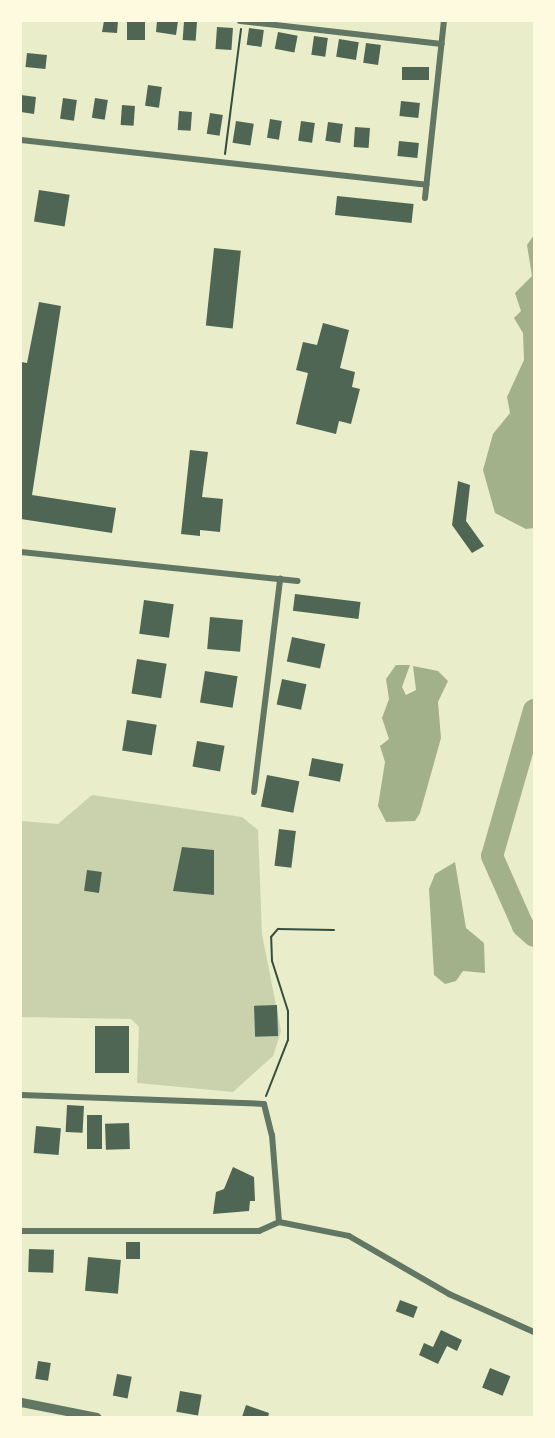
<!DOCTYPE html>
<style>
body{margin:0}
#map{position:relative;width:555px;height:1438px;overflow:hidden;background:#e9edc9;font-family:Overpass,sans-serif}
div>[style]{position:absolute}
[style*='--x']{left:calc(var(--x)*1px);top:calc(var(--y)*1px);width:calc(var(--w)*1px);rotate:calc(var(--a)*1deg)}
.green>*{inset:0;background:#cad2ad}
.water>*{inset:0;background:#a3b18a}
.river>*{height:22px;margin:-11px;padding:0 11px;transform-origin:11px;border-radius:11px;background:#a3b18a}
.building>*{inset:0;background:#4f6655;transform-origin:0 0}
.path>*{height:2px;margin:-1px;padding:0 1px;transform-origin:1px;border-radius:1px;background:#344e41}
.minor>*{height:6px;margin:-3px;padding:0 3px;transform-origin:3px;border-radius:3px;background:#617663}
.tertiary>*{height:9px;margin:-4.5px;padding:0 4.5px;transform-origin:4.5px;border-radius:4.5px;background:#617663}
span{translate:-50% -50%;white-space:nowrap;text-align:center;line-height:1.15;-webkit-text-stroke:4.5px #fefae0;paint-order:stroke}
.frame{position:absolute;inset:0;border:22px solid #fefae0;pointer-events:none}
</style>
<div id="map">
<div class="green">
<div style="clip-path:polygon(92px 795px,242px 817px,258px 830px,262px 934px,281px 1031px,273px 1056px,233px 1092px,137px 1083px,139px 1027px,131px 1019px,21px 1017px,21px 821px,58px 824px)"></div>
</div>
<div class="water">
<div style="clip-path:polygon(534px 235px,534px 528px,526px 529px,495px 513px,483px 470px,493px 434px,510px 413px,507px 397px,524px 360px,523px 333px,514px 318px,521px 311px,515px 293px,532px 276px,527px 245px)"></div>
<div style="clip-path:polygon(396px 665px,410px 665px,402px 687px,406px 695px,416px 690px,413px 666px,438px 671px,448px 681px,438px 702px,441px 738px,420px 813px,415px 821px,386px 822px,378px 806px,385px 762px,380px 746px,389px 739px,382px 718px,389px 699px,386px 679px)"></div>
<div style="clip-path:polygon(455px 862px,466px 928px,484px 943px,485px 973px,463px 971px,456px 981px,445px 984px,434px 975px,429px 889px,435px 874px)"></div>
</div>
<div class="river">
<div style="--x:534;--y:710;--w:152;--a:106"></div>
<div style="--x:492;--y:856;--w:77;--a:66.1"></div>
<div style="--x:523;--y:926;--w:15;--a:42"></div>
</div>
<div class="building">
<div style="clip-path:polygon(104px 21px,118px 21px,117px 33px,102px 32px)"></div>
<div style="left:127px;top:21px;width:18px;height:19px"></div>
<div style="clip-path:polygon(157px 21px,178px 21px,176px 35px,156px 32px)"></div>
<div style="left:184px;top:21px;width:13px;height:19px;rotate:4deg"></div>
<div style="left:217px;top:27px;width:16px;height:22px;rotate:4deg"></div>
<div style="left:249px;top:28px;width:15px;height:17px;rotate:8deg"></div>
<div style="left:278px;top:32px;width:20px;height:17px;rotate:11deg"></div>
<div style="left:314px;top:36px;width:14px;height:19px;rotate:8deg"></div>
<div style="left:339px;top:39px;width:20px;height:18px;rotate:9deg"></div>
<div style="left:366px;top:43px;width:15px;height:20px;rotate:8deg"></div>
<div style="left:27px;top:53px;width:20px;height:14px;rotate:6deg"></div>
<div style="left:402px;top:67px;width:27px;height:13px"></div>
<div style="left:148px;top:85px;width:14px;height:21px;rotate:8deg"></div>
<div style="clip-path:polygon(21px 95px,36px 97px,34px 114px,21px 112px)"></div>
<div style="left:63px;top:98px;width:14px;height:21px;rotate:8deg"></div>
<div style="left:95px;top:98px;width:13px;height:20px;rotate:9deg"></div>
<div style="left:401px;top:101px;width:19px;height:15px;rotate:6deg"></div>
<div style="left:122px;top:105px;width:13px;height:20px;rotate:4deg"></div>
<div style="left:179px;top:111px;width:13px;height:19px;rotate:4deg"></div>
<div style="left:210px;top:113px;width:13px;height:21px;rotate:9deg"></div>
<div style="left:270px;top:119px;width:12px;height:19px;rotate:9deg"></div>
<div style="left:236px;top:121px;width:18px;height:22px;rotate:9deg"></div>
<div style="left:301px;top:121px;width:14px;height:20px;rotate:8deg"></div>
<div style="left:328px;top:122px;width:15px;height:19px;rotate:8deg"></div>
<div style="left:355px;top:127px;width:15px;height:20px;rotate:4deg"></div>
<div style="left:399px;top:141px;width:20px;height:15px;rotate:6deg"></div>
<div style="left:39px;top:190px;width:31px;height:32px;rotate:9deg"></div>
<div style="left:337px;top:196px;width:77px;height:19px;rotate:6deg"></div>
<div style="left:214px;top:248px;width:27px;height:78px;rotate:6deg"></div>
<div style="clip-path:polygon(39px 302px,61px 306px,32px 495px,116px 508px,112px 533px,21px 519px,21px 362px,27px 363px)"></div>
<div style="clip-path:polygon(323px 323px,349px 330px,340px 368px,355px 372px,352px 387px,360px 389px,351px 424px,339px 421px,336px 434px,296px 424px,308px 373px,296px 370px,303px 342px,317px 345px)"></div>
<div style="clip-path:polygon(190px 450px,208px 452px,202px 497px,223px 499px,220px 532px,200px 530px,200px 536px,181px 534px)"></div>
<div style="clip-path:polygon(458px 481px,470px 485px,466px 521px,484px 546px,472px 553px,452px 525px)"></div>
<div style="left:295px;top:594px;width:66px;height:17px;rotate:7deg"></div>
<div style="left:144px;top:600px;width:30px;height:34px;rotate:8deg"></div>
<div style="left:210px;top:617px;width:33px;height:32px;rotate:5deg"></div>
<div style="left:292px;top:637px;width:34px;height:25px;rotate:12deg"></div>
<div style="left:137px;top:659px;width:30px;height:35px;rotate:9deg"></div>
<div style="left:205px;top:671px;width:33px;height:32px;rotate:9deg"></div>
<div style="left:282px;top:679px;width:25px;height:26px;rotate:12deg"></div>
<div style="left:127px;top:720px;width:30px;height:31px;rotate:9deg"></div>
<div style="left:197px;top:741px;width:28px;height:26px;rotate:10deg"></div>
<div style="left:312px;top:758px;width:32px;height:18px;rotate:11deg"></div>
<div style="left:267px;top:775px;width:33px;height:32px;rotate:11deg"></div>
<div style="left:279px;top:829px;width:17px;height:37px;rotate:7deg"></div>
<div style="clip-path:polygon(182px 847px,214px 850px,214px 895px,173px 891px)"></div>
<div style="left:87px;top:870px;width:15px;height:21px;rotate:8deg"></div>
<div style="left:277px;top:1005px;width:31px;height:23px;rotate:88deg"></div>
<div style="left:95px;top:1026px;width:34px;height:47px"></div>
<div style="left:67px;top:1105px;width:17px;height:27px;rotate:3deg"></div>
<div style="left:87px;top:1115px;width:15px;height:34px"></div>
<div style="left:129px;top:1123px;width:26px;height:24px;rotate:88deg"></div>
<div style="left:36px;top:1126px;width:25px;height:27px;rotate:5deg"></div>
<div style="clip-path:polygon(233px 1167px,254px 1177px,255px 1201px,250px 1201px,249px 1211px,213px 1214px,216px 1192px,224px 1189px)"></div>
<div style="left:126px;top:1242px;width:14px;height:17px"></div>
<div style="left:29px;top:1249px;width:25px;height:23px;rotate:2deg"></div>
<div style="left:88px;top:1257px;width:33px;height:34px;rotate:5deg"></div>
<div style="left:400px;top:1300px;width:19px;height:12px;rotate:21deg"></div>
<div style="clip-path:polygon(441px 1330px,462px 1340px,457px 1351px,447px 1346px,438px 1364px,419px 1355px,424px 1343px,433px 1347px)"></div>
<div style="left:38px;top:1361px;width:13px;height:18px;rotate:9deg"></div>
<div style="left:490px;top:1368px;width:22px;height:21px;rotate:22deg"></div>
<div style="left:117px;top:1374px;width:15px;height:22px;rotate:11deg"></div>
<div style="left:180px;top:1391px;width:22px;height:21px;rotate:10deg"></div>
<div style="clip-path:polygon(246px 1405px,269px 1413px,268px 1417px,242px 1417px)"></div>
</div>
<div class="path">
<div style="--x:225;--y:154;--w:126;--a:-82.7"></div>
<div style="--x:266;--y:1096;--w:60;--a:-68.6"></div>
<div style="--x:288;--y:1040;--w:29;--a:-90"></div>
<div style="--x:288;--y:1011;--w:52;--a:-107.7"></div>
<div style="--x:272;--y:961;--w:24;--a:-92"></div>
<div style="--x:271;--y:937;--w:11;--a:-49"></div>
<div style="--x:278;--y:929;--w:56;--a:1"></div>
</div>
<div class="minor">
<div style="--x:240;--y:21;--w:203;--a:6.5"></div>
<div style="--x:21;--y:140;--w:408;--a:6.3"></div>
<div style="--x:425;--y:198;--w:178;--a:-83.9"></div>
<div style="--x:21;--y:552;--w:278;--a:6"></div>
<div style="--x:254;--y:792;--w:215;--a:-83"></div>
<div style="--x:21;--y:1095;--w:243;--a:2.1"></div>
<div style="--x:264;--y:1104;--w:32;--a:76"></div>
<div style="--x:272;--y:1135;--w:87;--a:85.4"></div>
<div style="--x:279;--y:1222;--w:71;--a:11.3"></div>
<div style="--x:349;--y:1236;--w:116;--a:30.1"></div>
<div style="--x:449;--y:1294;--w:93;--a:24.1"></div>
<div style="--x:21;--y:1231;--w:238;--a:0"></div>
<div style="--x:259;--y:1231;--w:22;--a:-24"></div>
</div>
<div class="tertiary">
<div style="--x:21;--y:1402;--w:77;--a:11.2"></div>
</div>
<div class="frame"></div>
</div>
